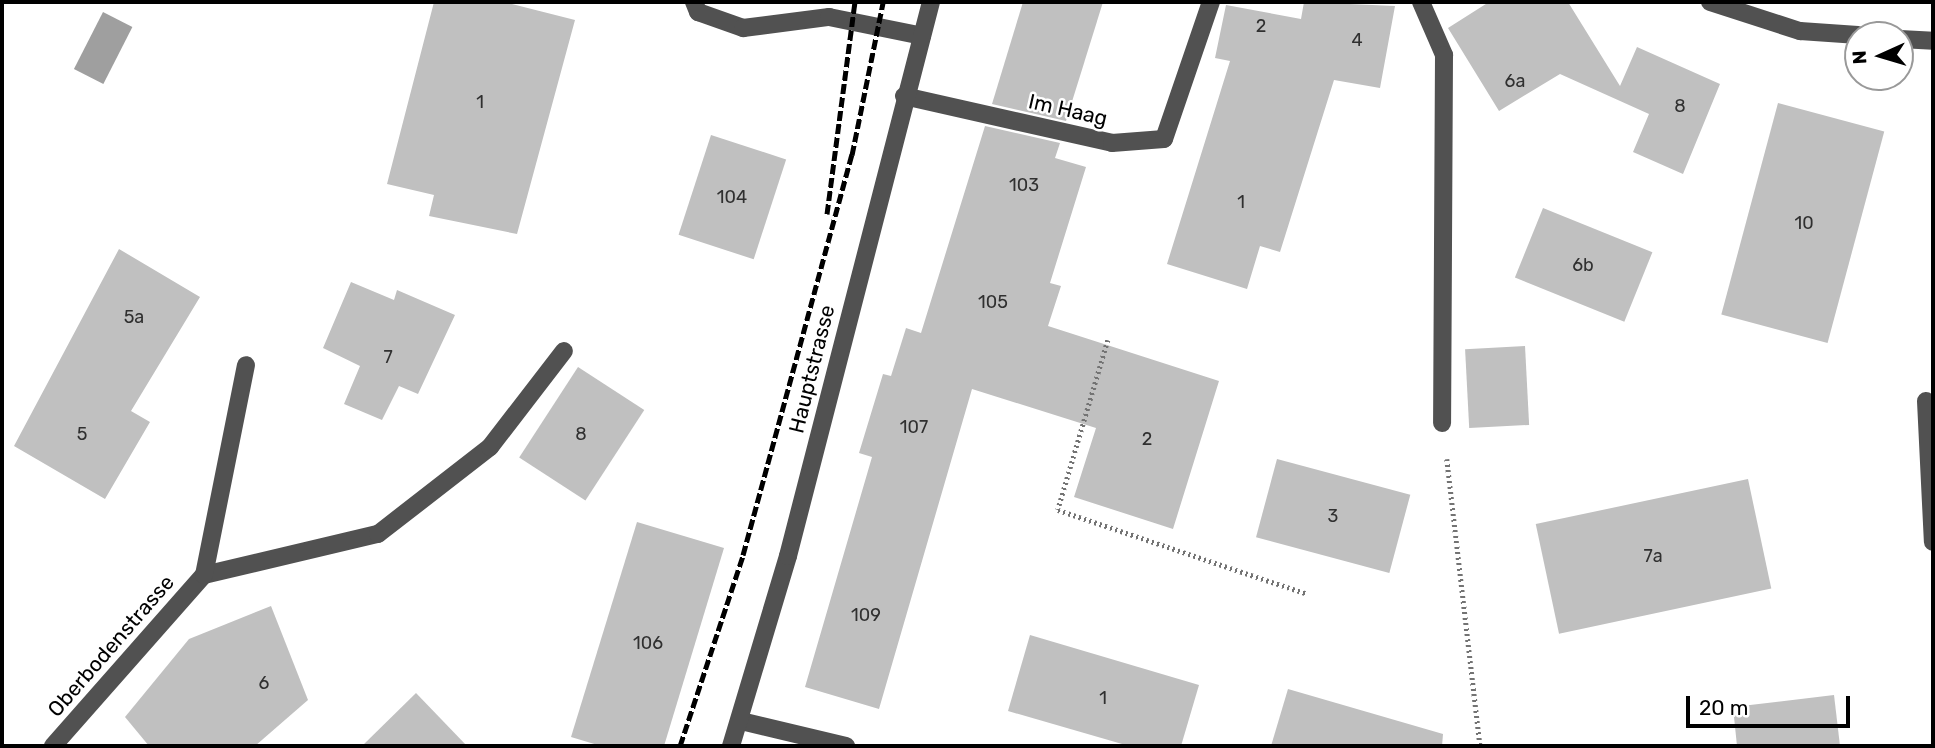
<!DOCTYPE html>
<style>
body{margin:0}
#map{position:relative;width:1935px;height:748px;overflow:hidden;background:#fff;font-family:Rubik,sans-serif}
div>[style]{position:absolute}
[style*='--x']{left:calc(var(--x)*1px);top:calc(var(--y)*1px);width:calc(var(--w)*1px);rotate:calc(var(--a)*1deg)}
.water>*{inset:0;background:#9f9f9f;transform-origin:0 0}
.building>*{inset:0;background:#c0c0c0;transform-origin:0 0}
.path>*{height:4.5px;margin-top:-2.25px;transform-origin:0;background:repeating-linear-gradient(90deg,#737373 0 2px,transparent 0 5.5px)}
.minor>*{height:18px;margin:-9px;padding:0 9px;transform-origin:9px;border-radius:9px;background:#515151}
.rail>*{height:5px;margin-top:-2.5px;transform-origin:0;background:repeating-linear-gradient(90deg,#000 0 10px,transparent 0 13.5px)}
span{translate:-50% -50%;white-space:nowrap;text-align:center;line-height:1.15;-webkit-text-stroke:5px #fff;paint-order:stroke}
.number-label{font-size:18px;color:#303030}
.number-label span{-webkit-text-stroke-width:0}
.street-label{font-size:21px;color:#000}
.frame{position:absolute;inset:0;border:4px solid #000;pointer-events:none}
.north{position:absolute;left:1844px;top:21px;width:70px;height:70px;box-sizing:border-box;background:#fff;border:2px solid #999;border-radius:50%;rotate:266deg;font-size:19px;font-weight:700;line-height:28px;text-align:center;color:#000}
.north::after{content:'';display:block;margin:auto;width:24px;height:32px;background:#000;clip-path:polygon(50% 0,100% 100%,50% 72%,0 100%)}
.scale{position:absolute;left:1686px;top:696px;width:164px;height:32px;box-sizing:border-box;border:4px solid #000;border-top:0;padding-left:9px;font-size:21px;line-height:24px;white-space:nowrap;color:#000;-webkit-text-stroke:5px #fff;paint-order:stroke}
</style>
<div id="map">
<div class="water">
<div style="left:103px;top:12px;width:33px;height:64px;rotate:27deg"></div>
</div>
<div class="building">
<div style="clip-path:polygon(434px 2px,504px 2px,575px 20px,517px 234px,429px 216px,434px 195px,387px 184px)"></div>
<div style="clip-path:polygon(1023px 2px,1103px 2px,1066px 121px,992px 104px)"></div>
<div style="clip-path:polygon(1304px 2px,1395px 6px,1380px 88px,1334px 80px,1280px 252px,1260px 246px,1247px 289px,1167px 264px,1230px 61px,1215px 58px,1226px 5px,1301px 19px)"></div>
<div style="clip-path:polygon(1489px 2px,1568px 2px,1620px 86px,1637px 47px,1720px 84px,1683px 174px,1633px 152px,1649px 114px,1560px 74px,1499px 111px,1448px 28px)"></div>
<div style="left:1778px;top:103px;width:110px;height:219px;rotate:15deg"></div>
<div style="clip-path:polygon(985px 126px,1060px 143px,1055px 158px,1086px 167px,1050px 283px,1061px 286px,1048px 326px,1219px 381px,1173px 529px,1074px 497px,1096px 428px,972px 389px,879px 709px,805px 687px,872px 457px,859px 453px,883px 374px,891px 376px,906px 328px,921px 333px)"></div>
<div style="left:711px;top:135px;width:79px;height:105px;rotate:18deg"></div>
<div style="left:1543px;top:208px;width:118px;height:75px;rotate:22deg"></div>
<div style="clip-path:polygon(119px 249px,200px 297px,131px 411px,150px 422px,105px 499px,14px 446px)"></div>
<div style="clip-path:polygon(351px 282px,394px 300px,397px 290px,455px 315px,418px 394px,399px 386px,382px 420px,344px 404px,360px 366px,323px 348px)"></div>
<div style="left:1525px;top:346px;width:79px;height:60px;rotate:87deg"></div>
<div style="left:578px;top:367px;width:79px;height:108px;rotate:33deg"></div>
<div style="left:1277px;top:459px;width:138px;height:81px;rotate:15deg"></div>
<div style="left:1748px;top:479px;width:112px;height:217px;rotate:78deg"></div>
<div style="clip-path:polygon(637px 522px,724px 548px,664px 746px,601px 746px,571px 737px)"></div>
<div style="clip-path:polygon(271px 606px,308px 700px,255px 746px,149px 746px,125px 717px,189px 639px)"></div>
<div style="clip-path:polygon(1030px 635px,1199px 685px,1181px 746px,1129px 746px,1008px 711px)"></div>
<div style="clip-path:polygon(1288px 689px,1443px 734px,1442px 746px,1271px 746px)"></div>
<div style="clip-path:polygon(416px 693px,467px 746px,362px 746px)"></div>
<div style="clip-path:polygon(1834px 695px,1840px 746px,1737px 746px,1733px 707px)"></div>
</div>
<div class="path">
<div style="--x:1108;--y:340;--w:177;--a:106.4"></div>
<div style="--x:1058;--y:510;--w:261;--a:18.6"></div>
<div style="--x:1447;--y:459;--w:289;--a:83.4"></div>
</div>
<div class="minor">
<div style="--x:694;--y:2;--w:11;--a:68"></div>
<div style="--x:698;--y:12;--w:48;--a:19.6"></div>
<div style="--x:743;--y:28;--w:87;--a:-7.3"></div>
<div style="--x:829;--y:17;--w:95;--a:11.5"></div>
<div style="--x:1421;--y:2;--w:58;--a:66.5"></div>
<div style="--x:1444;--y:55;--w:368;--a:90.3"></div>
<div style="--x:1710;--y:2;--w:95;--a:17.9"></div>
<div style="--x:1800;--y:31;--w:58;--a:3.9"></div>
<div style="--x:1900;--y:39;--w:33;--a:3"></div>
<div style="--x:904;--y:96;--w:213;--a:12.7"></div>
<div style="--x:1112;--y:143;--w:52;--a:-4.4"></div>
<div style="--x:1164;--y:139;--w:145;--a:-71.1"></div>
<div style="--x:1926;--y:401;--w:141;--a:87.2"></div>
<div style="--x:204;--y:575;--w:179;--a:-13.3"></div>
<div style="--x:378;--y:534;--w:142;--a:-37.8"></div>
<div style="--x:490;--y:447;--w:121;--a:-52.4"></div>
<div style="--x:741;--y:721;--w:108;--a:13.4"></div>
<div style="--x:53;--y:746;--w:228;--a:-48.6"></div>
<div style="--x:204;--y:575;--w:214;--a:-78.7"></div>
<div style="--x:731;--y:746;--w:198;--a:-73.3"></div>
<div style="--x:788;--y:556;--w:572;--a:-75.53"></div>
</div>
<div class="rail">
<div style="--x:827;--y:214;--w:214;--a:-82.5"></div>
<div style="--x:680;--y:746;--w:201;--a:-71.7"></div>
<div style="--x:743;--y:555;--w:415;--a:-74.8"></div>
<div style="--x:852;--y:155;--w:156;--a:-78.5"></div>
</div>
<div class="number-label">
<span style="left:1261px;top:26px">2</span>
<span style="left:1357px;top:40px">4</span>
<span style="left:1515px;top:81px">6a</span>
<span style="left:480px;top:102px">1</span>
<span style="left:1680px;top:106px">8</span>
<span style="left:1024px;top:185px">103</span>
<span style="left:732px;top:197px">104</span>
<span style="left:1241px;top:202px">1</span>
<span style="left:1804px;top:223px">10</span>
<span style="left:1583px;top:265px">6b</span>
<span style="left:993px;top:302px">105</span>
<span style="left:134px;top:317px">5a</span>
<span style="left:388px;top:357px">7</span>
<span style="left:914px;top:427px">107</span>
<span style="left:82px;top:434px">5</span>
<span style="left:581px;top:434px">8</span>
<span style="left:1147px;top:439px">2</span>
<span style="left:1333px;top:516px">3</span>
<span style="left:1653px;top:556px">7a</span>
<span style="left:866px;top:615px">109</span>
<span style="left:648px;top:643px">106</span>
<span style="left:264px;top:683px">6</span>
<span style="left:1103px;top:698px">1</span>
</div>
<div class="street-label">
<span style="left:1068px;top:110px;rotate:13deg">Im Haag</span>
<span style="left:812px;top:369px;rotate:-76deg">Hauptstrasse</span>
<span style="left:111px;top:646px;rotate:-49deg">Oberbodenstrasse</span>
</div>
<div class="frame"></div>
<div class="north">N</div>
<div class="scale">20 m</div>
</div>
